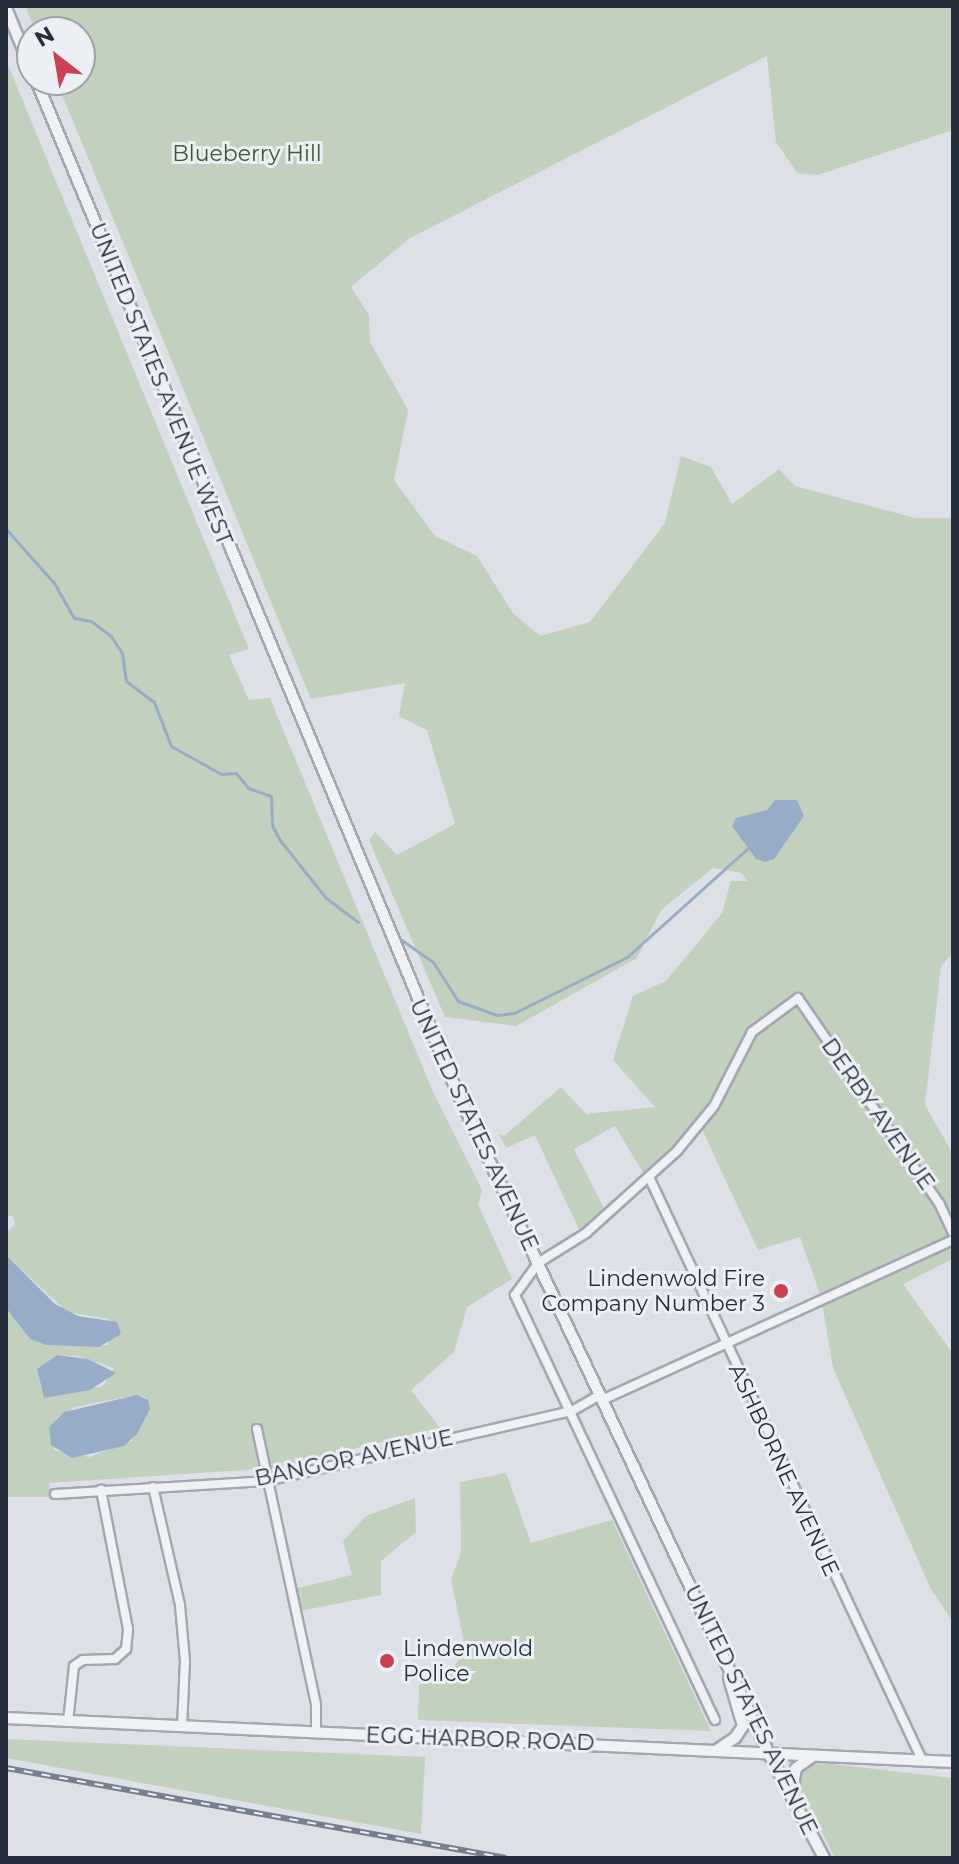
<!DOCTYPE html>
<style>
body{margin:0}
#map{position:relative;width:959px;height:1864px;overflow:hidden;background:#dde0e7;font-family:Montserrat,sans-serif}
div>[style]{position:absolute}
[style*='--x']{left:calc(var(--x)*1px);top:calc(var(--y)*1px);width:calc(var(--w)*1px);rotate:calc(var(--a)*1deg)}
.green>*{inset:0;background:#c2d0be}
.water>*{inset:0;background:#97adc7}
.stream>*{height:3px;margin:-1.5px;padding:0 1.5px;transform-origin:1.5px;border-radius:1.5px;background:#97adc7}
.roads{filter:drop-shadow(2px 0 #a2a7b1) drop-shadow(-2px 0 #a2a7b1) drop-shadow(0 2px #a2a7b1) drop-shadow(0 -2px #a2a7b1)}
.minor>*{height:8px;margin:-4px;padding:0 4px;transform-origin:4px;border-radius:4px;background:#eff1f5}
.tertiary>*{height:10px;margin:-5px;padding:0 5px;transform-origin:5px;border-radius:5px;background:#eff1f5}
.rail>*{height:6px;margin-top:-3px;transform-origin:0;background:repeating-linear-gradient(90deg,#eceff4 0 9px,#767f90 0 18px);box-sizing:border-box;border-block:2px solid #767f90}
.dots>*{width:22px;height:22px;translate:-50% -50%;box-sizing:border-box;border:4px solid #eceff4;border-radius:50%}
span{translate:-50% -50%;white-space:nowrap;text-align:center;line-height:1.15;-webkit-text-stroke:6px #eceff4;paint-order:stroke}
.park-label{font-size:22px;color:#3a5834}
.street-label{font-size:22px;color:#262e3d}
.poi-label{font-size:22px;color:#262e3d}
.right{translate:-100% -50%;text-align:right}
.left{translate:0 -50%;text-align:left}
.frame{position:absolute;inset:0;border:8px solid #262e3d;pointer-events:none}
.north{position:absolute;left:16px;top:16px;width:80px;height:80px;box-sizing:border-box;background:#eceff4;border:2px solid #9da2ab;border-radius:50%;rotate:329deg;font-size:22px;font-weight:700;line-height:32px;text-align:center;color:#262e3d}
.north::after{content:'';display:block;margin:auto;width:28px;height:36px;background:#cc4151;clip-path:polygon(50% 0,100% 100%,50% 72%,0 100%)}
</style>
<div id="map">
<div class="green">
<div style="clip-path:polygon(25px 6px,953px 6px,953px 130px,818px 175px,797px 173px,776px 142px,767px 56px,410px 238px,351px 287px,369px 315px,370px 342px,408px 410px,394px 480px,435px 536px,477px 556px,513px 613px,540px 636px,590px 622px,665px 523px,681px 456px,711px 467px,732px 504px,779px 469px,795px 486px,915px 518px,953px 518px,953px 953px,941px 966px,925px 1105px,953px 1154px,953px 1259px,903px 1284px,953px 1354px,953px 1622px,931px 1589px,833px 1368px,821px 1297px,800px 1237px,758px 1250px,700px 1125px,648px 1181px,615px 1126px,574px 1149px,608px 1216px,581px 1234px,535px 1135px,506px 1148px,499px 1134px,504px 1136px,561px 1087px,586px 1114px,655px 1107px,613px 1060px,633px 996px,666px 981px,722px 913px,731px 881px,747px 881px,742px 873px,713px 868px,661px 910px,637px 958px,516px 1026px,445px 1017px,369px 840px,375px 832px,397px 855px,455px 824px,427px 730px,399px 716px,405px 683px,311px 699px,56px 80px,80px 80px,80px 32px,36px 32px)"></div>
<div style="clip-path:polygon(evenodd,6px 60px,249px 649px,229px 655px,249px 700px,270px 698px,433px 1092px,482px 1190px,478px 1204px,512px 1279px,467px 1307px,454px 1352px,411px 1390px,440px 1428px,273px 1468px,49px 1483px,52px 1497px,6px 1497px,6px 1308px,30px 1339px,46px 1345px,108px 1345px,109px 1319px,67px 1312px,6px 1255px,6px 1233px,15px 1224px,13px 1216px,6px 1216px,6px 60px,57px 1355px,78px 1356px,114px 1368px,103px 1386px,44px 1398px,37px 1369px,57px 1355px,6px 60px,132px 1396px,145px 1397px,132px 1441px,89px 1457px,54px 1450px,56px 1418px,75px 1407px,132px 1396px)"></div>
<div style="clip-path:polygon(506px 1473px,531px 1543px,612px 1520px,711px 1731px,418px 1720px,419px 1685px,454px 1668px,465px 1647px,451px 1579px,461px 1552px,460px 1482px)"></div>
<div style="clip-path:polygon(415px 1498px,416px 1532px,381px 1561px,381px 1595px,295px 1612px,290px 1590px,352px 1575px,343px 1541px,366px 1516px)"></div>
<div style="clip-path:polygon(6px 1739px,425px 1757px,421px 1834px,6px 1758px)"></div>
<div style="clip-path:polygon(814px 1762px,953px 1778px,953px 1858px,835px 1858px,799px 1786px,801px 1772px)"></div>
</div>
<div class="water">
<div style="clip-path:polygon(775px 800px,797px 800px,804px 816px,774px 859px,765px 862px,756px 859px,732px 826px,736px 818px,767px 810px)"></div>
<div style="clip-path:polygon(6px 1255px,55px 1304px,78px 1316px,117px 1322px,121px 1334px,99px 1347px,46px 1345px,30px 1339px,6px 1308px)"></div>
<div style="clip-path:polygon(57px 1355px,88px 1359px,116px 1373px,90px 1390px,44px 1398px,37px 1369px)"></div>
<div style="clip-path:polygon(137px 1395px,148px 1400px,150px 1409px,137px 1434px,124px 1446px,72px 1458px,51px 1445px,49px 1427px,64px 1412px)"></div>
</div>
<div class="stream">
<div style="--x:6;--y:529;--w:72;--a:48.4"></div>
<div style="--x:54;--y:583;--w:40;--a:60.3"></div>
<div style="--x:74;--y:618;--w:17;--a:10"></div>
<div style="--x:91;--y:621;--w:25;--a:37"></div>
<div style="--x:111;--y:636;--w:20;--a:57"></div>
<div style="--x:122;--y:653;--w:28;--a:82"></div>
<div style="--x:126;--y:681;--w:35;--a:37"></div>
<div style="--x:154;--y:702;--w:47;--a:68.9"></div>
<div style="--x:171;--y:746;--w:57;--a:29.2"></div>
<div style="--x:221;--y:774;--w:15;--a:-4"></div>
<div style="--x:236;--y:773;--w:19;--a:51"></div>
<div style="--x:248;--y:788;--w:24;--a:19"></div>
<div style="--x:271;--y:796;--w:29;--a:88"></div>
<div style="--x:272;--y:825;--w:16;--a:63"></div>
<div style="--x:279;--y:839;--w:75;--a:51.5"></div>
<div style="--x:326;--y:898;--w:40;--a:37"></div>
<div style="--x:396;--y:936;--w:45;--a:35.1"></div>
<div style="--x:433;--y:962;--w:46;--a:57.3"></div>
<div style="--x:458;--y:1001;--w:41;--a:19.7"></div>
<div style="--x:497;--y:1015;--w:17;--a:-7"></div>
<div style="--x:514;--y:1013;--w:126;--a:-26.4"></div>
<div style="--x:627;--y:957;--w:163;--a:-42"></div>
</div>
<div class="roads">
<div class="minor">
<div style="--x:650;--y:1179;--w:642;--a:64.91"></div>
<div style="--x:602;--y:1400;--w:386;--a:-24.5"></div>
<div style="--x:257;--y:1429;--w:281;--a:77.9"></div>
<div style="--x:316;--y:1704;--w:28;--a:90"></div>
<div style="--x:153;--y:1487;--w:121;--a:77.1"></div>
<div style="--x:180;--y:1605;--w:56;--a:84.9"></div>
<div style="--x:185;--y:1661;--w:66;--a:92.6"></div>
<div style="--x:55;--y:1494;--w:211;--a:-3.5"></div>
<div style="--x:266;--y:1481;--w:314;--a:-12.9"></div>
<div style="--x:572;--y:1411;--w:32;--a:-30"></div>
<div style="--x:715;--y:1720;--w:470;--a:-115.2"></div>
<div style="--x:515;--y:1295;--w:39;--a:-54"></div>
<div style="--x:538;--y:1263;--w:57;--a:-32"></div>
<div style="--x:586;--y:1233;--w:122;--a:-42"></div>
<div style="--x:677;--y:1151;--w:58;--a:-50.6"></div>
<div style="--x:714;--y:1106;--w:83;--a:-62.8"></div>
<div style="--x:752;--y:1032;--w:57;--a:-36.5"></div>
<div style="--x:798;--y:998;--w:249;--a:55.5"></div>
<div style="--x:939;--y:1203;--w:33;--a:65"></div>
<div style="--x:68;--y:1722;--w:56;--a:-83.9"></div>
<div style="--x:74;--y:1666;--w:11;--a:-34"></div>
<div style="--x:83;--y:1660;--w:32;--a:-2"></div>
<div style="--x:115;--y:1659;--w:15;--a:-42"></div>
<div style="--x:126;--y:1649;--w:20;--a:-84"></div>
<div style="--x:128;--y:1629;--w:142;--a:-101"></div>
</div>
<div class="tertiary">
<div style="--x:6;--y:8;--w:68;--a:67.6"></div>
<div style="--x:36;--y:80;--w:1098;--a:67.4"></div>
<div style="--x:458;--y:1094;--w:730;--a:64.77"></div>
<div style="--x:769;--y:1754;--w:118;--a:62.1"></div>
<div style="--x:6;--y:1718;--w:948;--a:2.66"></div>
<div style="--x:717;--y:1750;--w:22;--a:-34"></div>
<div style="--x:735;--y:1738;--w:14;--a:-56"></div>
<div style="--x:743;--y:1726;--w:50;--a:-106.3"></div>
<div style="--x:792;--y:1791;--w:23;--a:-80"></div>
<div style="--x:796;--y:1768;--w:19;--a:-35"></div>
</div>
</div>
<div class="rail">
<div style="--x:6;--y:1768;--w:508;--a:10.2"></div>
</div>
<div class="dots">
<div style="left:781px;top:1291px;background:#cc4151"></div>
<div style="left:387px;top:1661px;background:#cc4151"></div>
</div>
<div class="park-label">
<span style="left:247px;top:154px">Blueberry Hill</span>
</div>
<div class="street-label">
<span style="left:161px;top:384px;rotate:68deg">UNITED STATES AVENUE WEST</span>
<span style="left:878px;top:1114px;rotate:55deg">DERBY AVENUE</span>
<span style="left:474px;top:1125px;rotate:65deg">UNITED STATES AVENUE</span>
<span style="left:354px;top:1458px;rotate:-12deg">BANGOR AVENUE</span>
<span style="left:784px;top:1470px;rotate:65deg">ASHBORNE AVENUE</span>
<span style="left:751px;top:1710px;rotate:64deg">UNITED STATES AVENUE</span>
<span style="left:480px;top:1739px;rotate:2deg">EGG HARBOR ROAD</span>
</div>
<div class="poi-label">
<span class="right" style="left:765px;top:1291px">Lindenwold Fire<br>Company Number 3</span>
<span class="left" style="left:403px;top:1661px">Lindenwold<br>Police</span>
</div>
<div class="frame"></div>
<div class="north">N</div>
</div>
